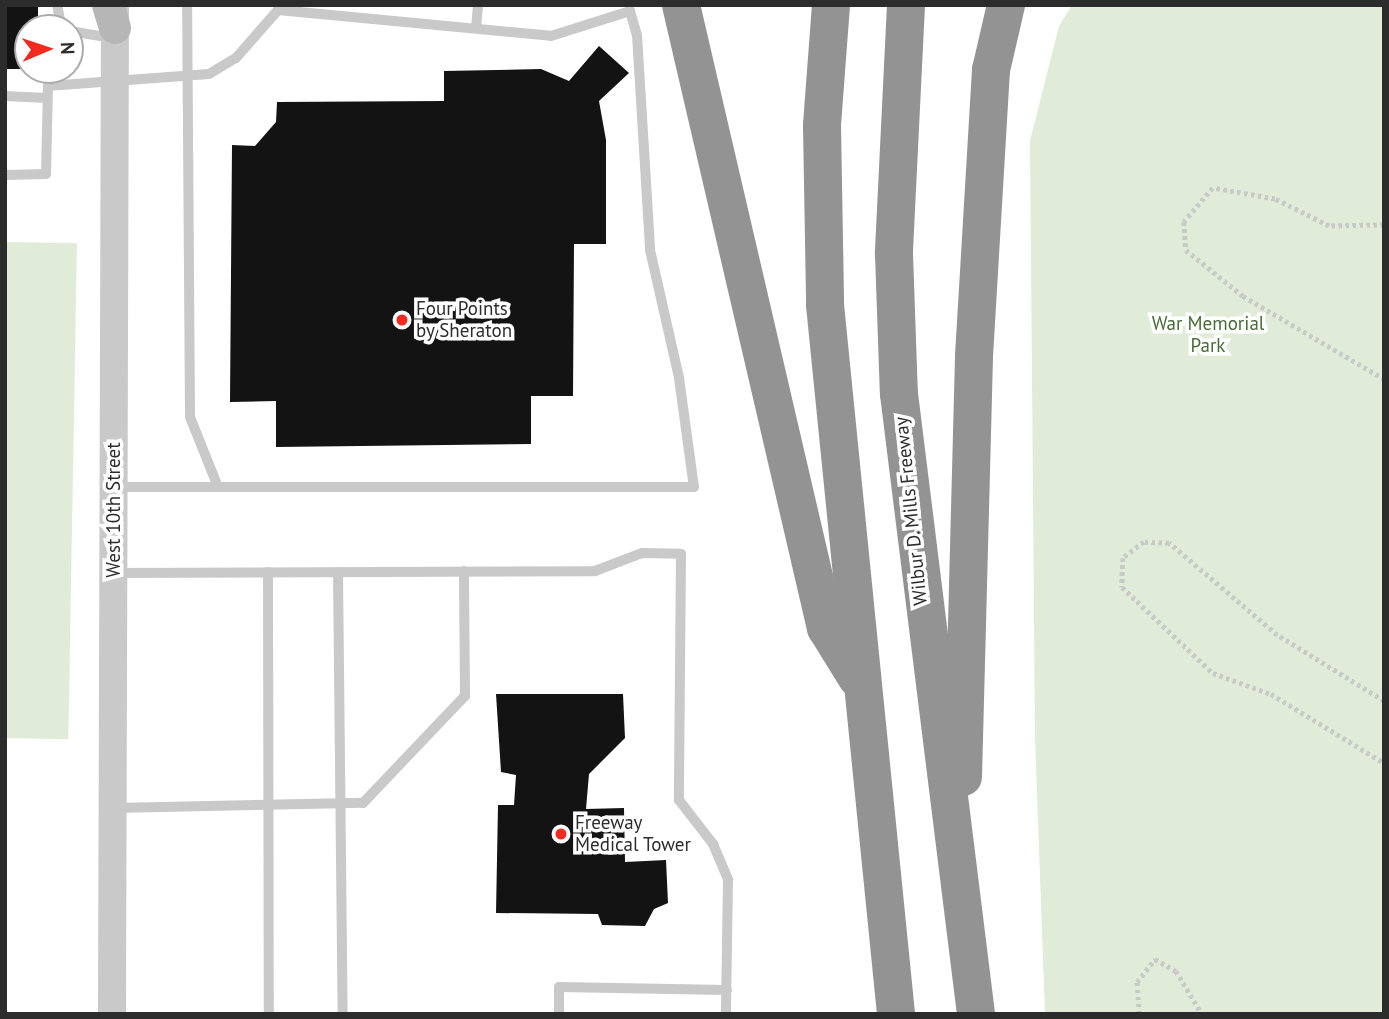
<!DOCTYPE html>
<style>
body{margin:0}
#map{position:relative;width:1389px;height:1019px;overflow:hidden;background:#fff;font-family:"PT Sans",sans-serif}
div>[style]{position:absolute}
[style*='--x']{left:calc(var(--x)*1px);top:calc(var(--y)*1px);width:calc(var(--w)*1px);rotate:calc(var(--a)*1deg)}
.green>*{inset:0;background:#e0ecd8;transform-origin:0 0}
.building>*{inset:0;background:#131313}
.path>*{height:4.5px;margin-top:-2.25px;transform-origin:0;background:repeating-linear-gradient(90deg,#c9c9c9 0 3.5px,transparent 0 7px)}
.service>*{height:10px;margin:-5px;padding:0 5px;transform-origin:5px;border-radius:5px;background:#c9c9c9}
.tertiary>*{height:28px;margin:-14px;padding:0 14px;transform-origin:14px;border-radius:14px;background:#c9c9c9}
.secondary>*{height:32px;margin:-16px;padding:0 16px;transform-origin:16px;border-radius:16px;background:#b6b6b6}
.motorway>*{height:38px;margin:-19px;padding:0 19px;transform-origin:19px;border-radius:19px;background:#939393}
.dots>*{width:19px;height:19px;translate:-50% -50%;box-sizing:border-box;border:4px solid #fff;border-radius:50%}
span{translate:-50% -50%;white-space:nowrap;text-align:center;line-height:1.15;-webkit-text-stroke:7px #fff;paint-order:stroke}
.poi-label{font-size:19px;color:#2c2c2c}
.left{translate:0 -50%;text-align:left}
.park-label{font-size:19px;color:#486b37}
.street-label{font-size:19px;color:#2c2c2c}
.frame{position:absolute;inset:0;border:7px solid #2c2c2c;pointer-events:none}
.north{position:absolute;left:14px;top:14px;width:70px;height:70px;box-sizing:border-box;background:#fff;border:2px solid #ababab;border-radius:50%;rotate:88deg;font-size:19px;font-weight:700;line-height:28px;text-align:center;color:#2c2c2c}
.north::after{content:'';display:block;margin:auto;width:24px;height:32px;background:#f32a1f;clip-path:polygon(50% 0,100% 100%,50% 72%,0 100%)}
</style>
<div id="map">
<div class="green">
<div style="clip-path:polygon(1072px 5px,1384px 5px,1384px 1014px,1045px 1014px,1035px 738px,1030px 141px,1059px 26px)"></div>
<div style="left:5px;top:242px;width:72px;height:496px;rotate:1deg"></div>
</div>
<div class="building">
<div style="clip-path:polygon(5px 5px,38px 5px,38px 28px,28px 28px,28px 69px,5px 69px)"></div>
<div style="clip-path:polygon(599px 46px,629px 73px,599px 101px,606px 140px,606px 244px,574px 244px,573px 396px,531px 396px,531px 444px,276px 447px,276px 401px,230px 402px,232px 145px,255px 146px,276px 122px,277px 102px,444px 101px,444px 71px,541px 69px,569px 81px)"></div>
<div style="clip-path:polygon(496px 694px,623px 694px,625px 738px,589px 774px,586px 809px,624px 808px,625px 862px,666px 860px,668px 903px,654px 909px,645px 926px,602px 925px,598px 914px,496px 913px,498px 805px,514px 805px,516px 775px,501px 772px)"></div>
</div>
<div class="path">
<div style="--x:1384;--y:225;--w:55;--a:179"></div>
<div style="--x:1329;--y:226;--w:60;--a:-153.4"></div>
<div style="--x:1275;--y:199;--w:63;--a:-169.9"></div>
<div style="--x:1213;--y:188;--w:45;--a:130.5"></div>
<div style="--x:1184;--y:222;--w:28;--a:86"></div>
<div style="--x:1186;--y:250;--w:73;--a:38.9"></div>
<div style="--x:1243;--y:296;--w:164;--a:30.5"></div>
<div style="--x:1384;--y:701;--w:126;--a:-148.3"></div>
<div style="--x:1277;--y:635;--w:142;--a:-139.6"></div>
<div style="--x:1169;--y:543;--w:25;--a:-178"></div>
<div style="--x:1144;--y:542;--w:26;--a:143"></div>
<div style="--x:1123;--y:558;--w:29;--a:92"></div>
<div style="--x:1122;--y:587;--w:125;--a:43.4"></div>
<div style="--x:1213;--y:673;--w:62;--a:19.9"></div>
<div style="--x:1271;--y:694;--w:132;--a:31.4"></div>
<div style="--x:1139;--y:1014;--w:32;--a:-94"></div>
<div style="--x:1137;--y:982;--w:29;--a:-52"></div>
<div style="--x:1155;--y:959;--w:24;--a:30"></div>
<div style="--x:1176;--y:971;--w:50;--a:58.8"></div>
</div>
<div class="service">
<div style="--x:57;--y:5;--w:24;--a:78"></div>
<div style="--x:476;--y:28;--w:23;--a:-85"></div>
<div style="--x:70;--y:31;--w:43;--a:9.5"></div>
<div style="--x:5;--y:96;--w:42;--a:2.7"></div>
<div style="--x:5;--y:175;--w:41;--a:-1.4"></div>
<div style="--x:46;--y:174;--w:88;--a:-88.7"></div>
<div style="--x:48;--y:86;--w:161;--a:-4.3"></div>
<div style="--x:209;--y:74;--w:31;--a:-31"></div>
<div style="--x:236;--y:58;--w:64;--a:-48.8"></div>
<div style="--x:278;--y:10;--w:274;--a:5.4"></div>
<div style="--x:551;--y:36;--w:83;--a:-17.6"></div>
<div style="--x:630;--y:11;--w:25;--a:74"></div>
<div style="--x:637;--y:35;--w:215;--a:86.5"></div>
<div style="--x:650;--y:250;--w:131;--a:77.2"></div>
<div style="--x:679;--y:378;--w:110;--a:82.2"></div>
<div style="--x:694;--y:487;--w:476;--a:180"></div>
<div style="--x:114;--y:487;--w:104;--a:0"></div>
<div style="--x:218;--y:487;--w:75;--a:-111.8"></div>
<div style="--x:190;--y:417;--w:412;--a:-90.4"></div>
<div style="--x:268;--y:572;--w:442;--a:89.9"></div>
<div style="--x:338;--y:572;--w:442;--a:89.4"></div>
<div style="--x:114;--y:573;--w:481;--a:-0.2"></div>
<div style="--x:595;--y:571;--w:50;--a:-21"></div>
<div style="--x:642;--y:553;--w:39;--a:1"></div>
<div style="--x:681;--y:554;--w:246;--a:90.5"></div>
<div style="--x:679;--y:800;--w:56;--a:52.3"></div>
<div style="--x:713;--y:844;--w:39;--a:67"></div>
<div style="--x:728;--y:880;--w:134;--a:90.9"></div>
<div style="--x:114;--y:808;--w:249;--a:-1.2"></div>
<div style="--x:363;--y:803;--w:148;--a:-46.4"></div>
<div style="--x:465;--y:696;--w:125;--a:-90.5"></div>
<div style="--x:559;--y:1014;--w:27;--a:-90"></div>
<div style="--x:559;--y:987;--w:168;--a:1"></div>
</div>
<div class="tertiary">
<div style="--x:112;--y:1014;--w:1009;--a:-89.83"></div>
</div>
<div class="secondary">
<div style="--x:108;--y:5;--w:24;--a:73"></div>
</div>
<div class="motorway">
<div style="--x:681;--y:5;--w:640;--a:76.9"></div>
<div style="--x:826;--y:628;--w:59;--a:58.2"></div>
<div style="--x:831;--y:5;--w:121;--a:94.3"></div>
<div style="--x:822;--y:126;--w:179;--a:89"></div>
<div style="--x:825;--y:305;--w:713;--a:84.28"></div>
<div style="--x:906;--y:5;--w:249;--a:92.8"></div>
<div style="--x:894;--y:254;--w:140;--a:88"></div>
<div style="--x:899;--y:394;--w:625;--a:82.92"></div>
<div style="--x:963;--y:777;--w:421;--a:-88.5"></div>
<div style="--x:974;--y:356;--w:287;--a:-86.6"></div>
<div style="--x:991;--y:70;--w:67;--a:-77"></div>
</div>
<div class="dots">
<div style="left:402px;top:320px;background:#f32a1f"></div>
<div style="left:561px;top:834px;background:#f32a1f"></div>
</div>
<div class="poi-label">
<span class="left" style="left:416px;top:320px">Four Points<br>by Sheraton</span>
<span class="left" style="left:575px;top:834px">Freeway<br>Medical Tower</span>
</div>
<div class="park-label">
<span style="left:1208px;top:335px">War Memorial<br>Park</span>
</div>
<div class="street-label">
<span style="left:114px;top:510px;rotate:-90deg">West 10th Street</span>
<span style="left:911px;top:511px;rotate:-96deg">Wilbur D. Mills Freeway</span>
</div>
<div class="frame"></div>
<div class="north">N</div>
</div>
